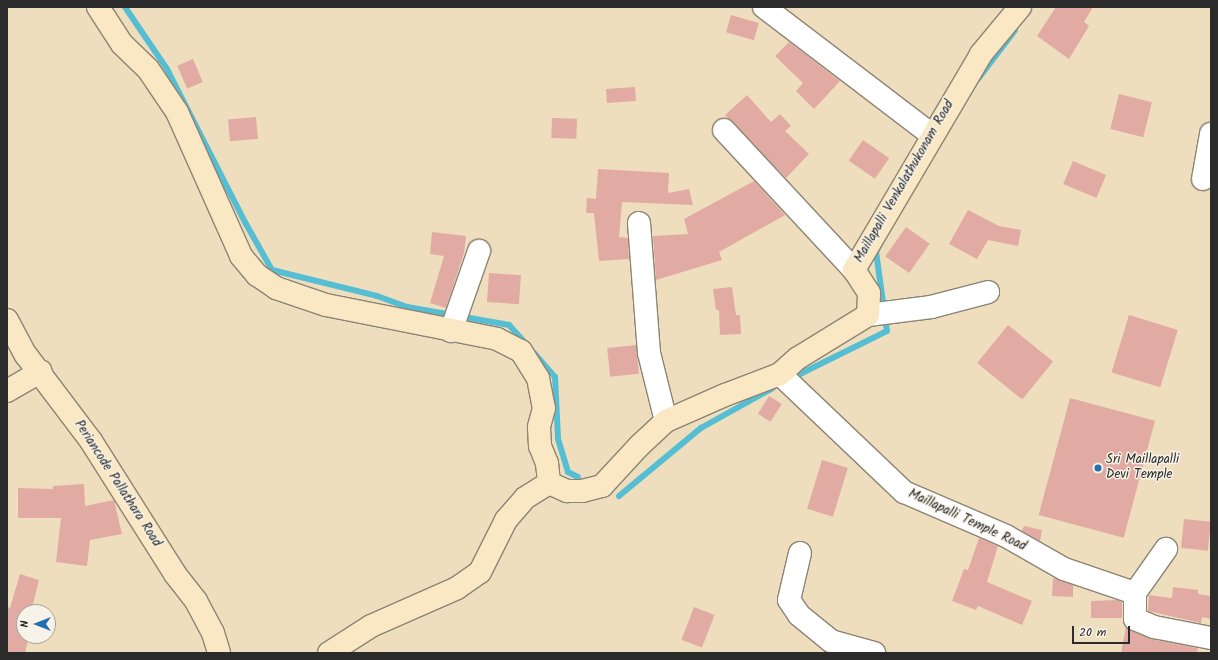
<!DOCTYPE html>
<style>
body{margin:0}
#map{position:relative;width:1218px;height:660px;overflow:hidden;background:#eedebe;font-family:Kalam,sans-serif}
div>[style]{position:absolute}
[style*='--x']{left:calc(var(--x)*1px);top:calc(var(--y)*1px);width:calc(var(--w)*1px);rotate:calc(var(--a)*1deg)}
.stream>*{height:6px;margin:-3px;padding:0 3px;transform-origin:3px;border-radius:3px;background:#55bed2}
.building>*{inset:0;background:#e1aba3;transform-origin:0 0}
.roads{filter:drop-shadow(1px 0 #8c8474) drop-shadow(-1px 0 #8c8474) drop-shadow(0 1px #8c8474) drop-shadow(0 -1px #8c8474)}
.street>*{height:22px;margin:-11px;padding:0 11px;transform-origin:11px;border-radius:11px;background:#fff}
.secondary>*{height:22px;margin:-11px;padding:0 11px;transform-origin:11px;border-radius:11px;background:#fae7c3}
.dots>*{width:11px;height:11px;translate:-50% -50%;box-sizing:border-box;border:2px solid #f7f3e8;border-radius:50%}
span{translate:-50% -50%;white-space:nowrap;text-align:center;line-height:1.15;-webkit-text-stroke:3px #f7f3e8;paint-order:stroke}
.street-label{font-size:13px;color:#2b2b2b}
.poi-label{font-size:13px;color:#2b2b2b}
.left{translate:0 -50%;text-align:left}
.frame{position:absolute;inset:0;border:8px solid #2b2b2b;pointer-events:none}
.north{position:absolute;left:16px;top:604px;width:40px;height:40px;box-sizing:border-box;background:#f7f3e8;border:1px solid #a5a39c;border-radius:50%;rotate:270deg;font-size:11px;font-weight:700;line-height:16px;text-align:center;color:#2b2b2b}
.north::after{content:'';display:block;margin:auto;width:14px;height:18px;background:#1f6fb2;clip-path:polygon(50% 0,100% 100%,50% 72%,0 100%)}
.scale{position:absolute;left:1072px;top:626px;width:58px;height:18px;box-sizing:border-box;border:2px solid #2b2b2b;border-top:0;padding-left:5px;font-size:12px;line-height:14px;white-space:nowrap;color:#2b2b2b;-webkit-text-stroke:3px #f7f3e8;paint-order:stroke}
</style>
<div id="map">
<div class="stream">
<div style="--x:125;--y:7;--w:75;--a:55.9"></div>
<div style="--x:167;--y:69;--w:174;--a:63"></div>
<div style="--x:246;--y:224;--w:53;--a:60.5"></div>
<div style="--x:272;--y:270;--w:108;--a:13.9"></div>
<div style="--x:377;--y:296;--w:32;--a:20"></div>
<div style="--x:407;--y:307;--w:104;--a:10"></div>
<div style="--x:509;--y:325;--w:27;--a:48"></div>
<div style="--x:978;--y:79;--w:61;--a:-52.9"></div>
<div style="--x:534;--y:353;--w:32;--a:49"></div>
<div style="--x:555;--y:377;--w:62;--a:87.2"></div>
<div style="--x:558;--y:439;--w:34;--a:73"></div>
<div style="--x:568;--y:472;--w:11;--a:27"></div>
<div style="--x:798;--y:375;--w:99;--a:-26.3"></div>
<div style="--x:887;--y:331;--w:80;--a:-97.9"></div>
<div style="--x:876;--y:252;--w:7;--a:-63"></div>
<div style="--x:619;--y:496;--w:107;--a:-39.7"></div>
<div style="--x:701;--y:428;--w:82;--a:-29.1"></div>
</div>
<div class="building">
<div style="clip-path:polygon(1056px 7px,1093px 7px,1084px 22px,1089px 26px,1069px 59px,1037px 36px)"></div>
<div style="left:731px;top:15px;width:29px;height:18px;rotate:16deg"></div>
<div style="clip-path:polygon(789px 42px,840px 81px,814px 109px,796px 91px,803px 83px,775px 56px)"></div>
<div style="left:193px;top:59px;width:25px;height:17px;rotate:67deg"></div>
<div style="left:635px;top:87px;width:14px;height:29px;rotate:86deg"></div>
<div style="left:1119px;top:94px;width:34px;height:36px;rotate:14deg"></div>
<div style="clip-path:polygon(747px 95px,771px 122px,780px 114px,791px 126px,785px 131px,809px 154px,786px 178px,725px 115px)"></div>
<div style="left:256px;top:117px;width:22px;height:28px;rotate:85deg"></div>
<div style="left:552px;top:118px;width:25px;height:20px;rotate:2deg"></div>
<div style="left:863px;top:140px;width:32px;height:25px;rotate:35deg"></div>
<div style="left:1073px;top:161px;width:36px;height:25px;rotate:23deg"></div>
<div style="clip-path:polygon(598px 169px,669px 173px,668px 193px,689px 189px,693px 205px,622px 202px,619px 237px,628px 238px,629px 259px,599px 261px,594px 213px,586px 213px,587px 198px,596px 199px)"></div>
<div style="clip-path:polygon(754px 181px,785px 215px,719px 252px,722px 260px,656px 280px,653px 236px,688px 234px,684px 219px)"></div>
<div style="clip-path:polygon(968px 210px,999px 226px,1021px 230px,1018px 246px,988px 240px,977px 259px,949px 244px)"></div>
<div style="left:906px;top:227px;width:29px;height:36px;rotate:35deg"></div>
<div style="clip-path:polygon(432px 232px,466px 236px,464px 253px,446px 308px,430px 303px,444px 256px,430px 254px)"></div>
<div style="left:489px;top:273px;width:32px;height:29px;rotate:4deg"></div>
<div style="clip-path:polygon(732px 287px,736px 315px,740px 315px,741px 334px,720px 335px,719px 310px,716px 310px,713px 289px)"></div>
<div style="left:1129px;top:315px;width:51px;height:60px;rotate:17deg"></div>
<div style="left:1008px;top:325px;width:58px;height:49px;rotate:39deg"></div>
<div style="left:636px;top:345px;width:29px;height:29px;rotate:84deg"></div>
<div style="left:769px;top:396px;width:15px;height:21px;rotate:32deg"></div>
<div style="left:1070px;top:398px;width:88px;height:121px;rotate:15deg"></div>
<div style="left:822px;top:460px;width:27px;height:51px;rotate:17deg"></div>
<div style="clip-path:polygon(84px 484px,85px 506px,114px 500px,122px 534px,90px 540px,87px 566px,56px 562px,61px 518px,18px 518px,18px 488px,53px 489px,53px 486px)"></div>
<div style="left:1184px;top:519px;width:27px;height:29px;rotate:6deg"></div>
<div style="clip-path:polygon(1024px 526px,1042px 530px,1040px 541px,1022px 531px)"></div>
<div style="clip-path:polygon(979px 538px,998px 546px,987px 582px,1032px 601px,1022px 625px,978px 606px,976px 610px,952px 601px,964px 569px,968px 570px)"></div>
<div style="clip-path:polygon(20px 574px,39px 580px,31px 612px,24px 612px,24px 636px,29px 636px,25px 653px,7px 653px,7px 607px,10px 608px)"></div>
<div style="clip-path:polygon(1053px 578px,1073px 585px,1073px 597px,1052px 596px)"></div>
<div style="clip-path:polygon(1173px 587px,1198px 590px,1198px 594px,1211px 596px,1211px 619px,1202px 617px,1201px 623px,1148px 611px,1149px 595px,1172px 598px)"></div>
<div style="clip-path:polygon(1117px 600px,1122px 602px,1122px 618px,1091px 618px,1091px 601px)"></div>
<div style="left:694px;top:607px;width:22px;height:35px;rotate:21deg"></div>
<div style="clip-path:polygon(1126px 627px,1151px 639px,1198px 648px,1197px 653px,1121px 653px)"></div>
</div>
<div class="roads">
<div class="street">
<div style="--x:764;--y:7;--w:210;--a:37.3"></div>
<div style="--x:724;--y:130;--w:191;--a:47.1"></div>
<div style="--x:1203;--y:179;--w:46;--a:-79.9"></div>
<div style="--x:639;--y:223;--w:130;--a:85.6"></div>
<div style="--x:649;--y:353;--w:70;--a:76"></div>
<div style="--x:868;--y:315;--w:64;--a:-7.2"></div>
<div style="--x:931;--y:307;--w:59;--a:-14.7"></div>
<div style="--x:451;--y:331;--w:85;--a:-70.7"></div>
<div style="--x:780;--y:374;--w:171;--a:43.6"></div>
<div style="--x:904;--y:492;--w:111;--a:23.3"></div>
<div style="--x:1006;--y:536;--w:67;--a:29.6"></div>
<div style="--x:1064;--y:569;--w:75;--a:18.7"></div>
<div style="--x:1135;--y:593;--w:26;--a:90"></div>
<div style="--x:1135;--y:619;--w:21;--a:23"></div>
<div style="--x:1154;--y:627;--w:58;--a:10.9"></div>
<div style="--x:800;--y:553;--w:48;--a:103.2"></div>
<div style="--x:789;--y:600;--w:18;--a:56"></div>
<div style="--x:799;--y:615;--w:41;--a:39.1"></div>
<div style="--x:831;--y:641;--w:45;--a:15.6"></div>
<div style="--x:1135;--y:593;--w:54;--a:-54.8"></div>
</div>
<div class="secondary">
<div style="--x:98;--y:7;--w:44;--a:57"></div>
<div style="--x:122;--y:44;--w:36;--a:44"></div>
<div style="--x:148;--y:69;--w:52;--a:56"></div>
<div style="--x:177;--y:112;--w:158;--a:66"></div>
<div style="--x:241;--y:256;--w:25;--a:50"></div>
<div style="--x:257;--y:275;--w:23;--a:34"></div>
<div style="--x:276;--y:288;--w:53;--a:18.8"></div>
<div style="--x:326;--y:305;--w:174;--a:11.2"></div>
<div style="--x:497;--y:339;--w:27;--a:27"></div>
<div style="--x:521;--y:351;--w:32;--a:58"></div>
<div style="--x:538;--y:378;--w:31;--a:79"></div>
<div style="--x:544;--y:408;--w:20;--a:105"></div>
<div style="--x:539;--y:427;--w:19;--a:87"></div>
<div style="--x:540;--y:446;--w:18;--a:68"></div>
<div style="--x:547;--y:463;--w:20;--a:84"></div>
<div style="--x:7;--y:320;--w:40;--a:62"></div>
<div style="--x:26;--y:355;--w:108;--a:52.9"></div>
<div style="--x:91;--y:441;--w:157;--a:57.7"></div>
<div style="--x:175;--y:574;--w:34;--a:52"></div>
<div style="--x:196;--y:601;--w:36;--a:62"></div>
<div style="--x:213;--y:633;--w:21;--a:73"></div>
<div style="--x:7;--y:391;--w:39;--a:-30"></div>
<div style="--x:329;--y:653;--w:50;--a:-32.7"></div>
<div style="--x:371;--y:626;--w:94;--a:-23.8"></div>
<div style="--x:457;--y:588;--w:28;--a:-35"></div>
<div style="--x:480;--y:572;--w:58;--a:-63.4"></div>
<div style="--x:506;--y:520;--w:29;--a:-49"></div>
<div style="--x:525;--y:498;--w:28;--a:-32"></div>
<div style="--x:549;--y:483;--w:20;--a:24"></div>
<div style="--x:567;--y:491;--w:15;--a:0"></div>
<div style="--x:582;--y:491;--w:21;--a:-14"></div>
<div style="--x:602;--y:486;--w:54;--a:-47.2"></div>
<div style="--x:639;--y:446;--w:37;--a:-43"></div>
<div style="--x:666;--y:421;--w:64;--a:-23.8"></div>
<div style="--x:725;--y:395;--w:59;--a:-20.9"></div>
<div style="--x:780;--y:374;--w:24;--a:-42"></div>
<div style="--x:798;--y:358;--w:82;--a:-31.6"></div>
<div style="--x:868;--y:315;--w:22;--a:-87"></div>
<div style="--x:869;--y:293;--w:27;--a:-123"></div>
<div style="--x:854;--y:270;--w:251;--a:-59.5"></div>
<div style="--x:981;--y:54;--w:61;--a:-50.3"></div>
</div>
</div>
<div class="dots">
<div style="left:1098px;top:468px;background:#1f6fb2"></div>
</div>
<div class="street-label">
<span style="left:905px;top:182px;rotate:-60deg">Maillapalli Venkalathukonam Road</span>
<span style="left:117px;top:484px;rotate:57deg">Periancode Pallathara Road</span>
<span style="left:967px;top:521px;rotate:25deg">Maillapalli Temple Road</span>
</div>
<div class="poi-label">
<span class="left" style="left:1106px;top:468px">Sri Maillapalli<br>Devi Temple</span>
</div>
<div class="frame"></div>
<div class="north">N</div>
<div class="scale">20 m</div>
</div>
